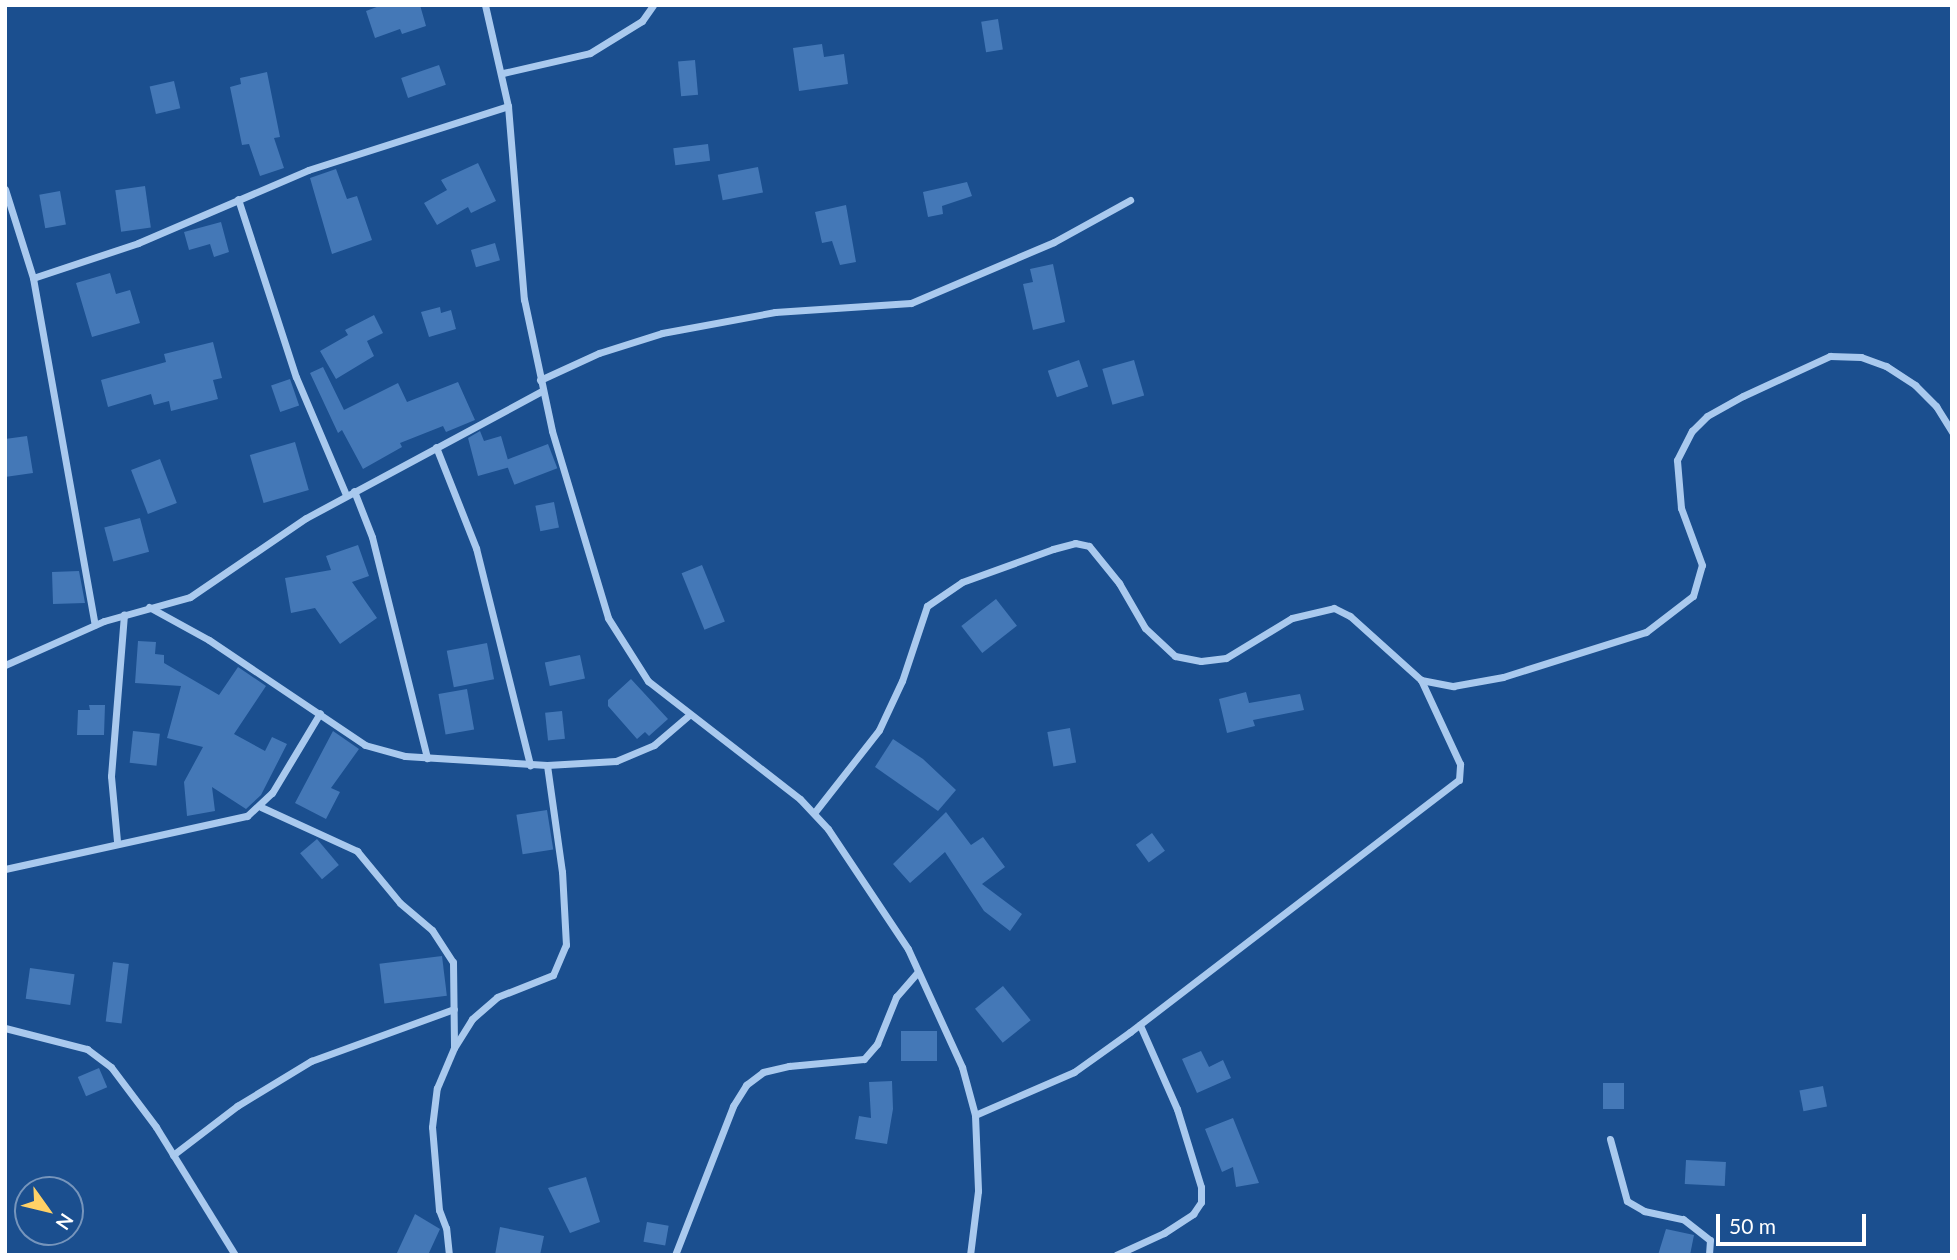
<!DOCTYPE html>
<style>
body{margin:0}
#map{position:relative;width:1957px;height:1260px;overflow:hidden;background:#1b4f8f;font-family:Lato,sans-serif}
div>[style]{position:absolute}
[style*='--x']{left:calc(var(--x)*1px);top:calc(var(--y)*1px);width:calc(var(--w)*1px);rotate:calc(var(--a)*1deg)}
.building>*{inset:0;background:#4478b7;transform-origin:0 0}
.minor>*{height:7px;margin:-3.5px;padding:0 3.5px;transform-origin:3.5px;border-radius:3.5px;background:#a9c9ee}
span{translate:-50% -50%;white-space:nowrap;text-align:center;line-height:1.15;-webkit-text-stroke:5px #1b4f8f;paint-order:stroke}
.frame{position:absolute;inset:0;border:7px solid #fff;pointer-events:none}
.north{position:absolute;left:14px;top:1176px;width:70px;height:70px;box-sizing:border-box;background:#1b4f8f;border:2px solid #7695bc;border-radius:50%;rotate:124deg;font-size:19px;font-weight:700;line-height:28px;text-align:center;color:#fff}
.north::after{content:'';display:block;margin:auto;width:24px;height:32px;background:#ffd166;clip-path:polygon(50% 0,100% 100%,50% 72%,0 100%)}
.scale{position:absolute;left:1716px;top:1214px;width:150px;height:32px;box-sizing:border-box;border:4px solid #fff;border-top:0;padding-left:9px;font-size:21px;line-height:24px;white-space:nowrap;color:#fff;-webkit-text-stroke:5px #1b4f8f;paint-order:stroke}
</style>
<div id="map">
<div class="building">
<div style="clip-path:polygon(382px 5px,420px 5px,426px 26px,402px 34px,400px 29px,375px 38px,366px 11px)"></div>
<div style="left:998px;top:19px;width:31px;height:17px;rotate:81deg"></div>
<div style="clip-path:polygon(822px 44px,824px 57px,844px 54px,848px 84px,799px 91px,793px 48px)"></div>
<div style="left:695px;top:60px;width:35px;height:17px;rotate:85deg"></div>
<div style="left:439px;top:65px;width:21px;height:40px;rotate:71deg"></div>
<div style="clip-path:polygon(267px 72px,280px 137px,274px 138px,284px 168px,260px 176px,249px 144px,242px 145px,230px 87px,241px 84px,240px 78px)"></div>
<div style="left:174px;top:81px;width:28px;height:25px;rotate:77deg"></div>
<div style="left:708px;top:144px;width:17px;height:35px;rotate:83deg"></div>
<div style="clip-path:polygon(478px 163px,496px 201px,471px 213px,468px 207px,437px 225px,424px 203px,447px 190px,441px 180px)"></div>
<div style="left:758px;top:167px;width:26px;height:41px;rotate:79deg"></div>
<div style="clip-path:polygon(336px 169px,347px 199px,357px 196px,372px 240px,332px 254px,310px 178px)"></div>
<div style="clip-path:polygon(967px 182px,972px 196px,942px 206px,943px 214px,928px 217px,923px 192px)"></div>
<div style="left:145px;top:186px;width:42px;height:30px;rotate:82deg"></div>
<div style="left:60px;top:191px;width:34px;height:21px;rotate:80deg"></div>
<div style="clip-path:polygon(846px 205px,856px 262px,840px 265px,832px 241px,822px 243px,815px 212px)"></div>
<div style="clip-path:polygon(221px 222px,229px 252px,214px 257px,210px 244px,189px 250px,184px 232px)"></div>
<div style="left:495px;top:243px;width:18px;height:25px;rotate:74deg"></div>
<div style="clip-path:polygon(1053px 264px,1065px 322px,1033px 330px,1023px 284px,1033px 282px,1030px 269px)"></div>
<div style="clip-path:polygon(110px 273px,116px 294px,130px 290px,140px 323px,92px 337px,76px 283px)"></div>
<div style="clip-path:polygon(440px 307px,441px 313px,451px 310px,456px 329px,429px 337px,421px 312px)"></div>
<div style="clip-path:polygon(374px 315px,383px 333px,367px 341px,374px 356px,336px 379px,320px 351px,348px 335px,345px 330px)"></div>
<div style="clip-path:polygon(213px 342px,222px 378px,213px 380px,218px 399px,171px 411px,169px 401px,154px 405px,151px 394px,108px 407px,101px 380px,166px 362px,164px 354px)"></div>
<div style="left:1079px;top:360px;width:28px;height:33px;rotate:71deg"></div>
<div style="left:1134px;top:360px;width:37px;height:33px;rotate:74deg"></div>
<div style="clip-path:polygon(323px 367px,344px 410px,398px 383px,407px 402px,458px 382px,475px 420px,446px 432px,443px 426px,400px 443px,402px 447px,363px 469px,342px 430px,338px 433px,310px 373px)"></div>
<div style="left:290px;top:379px;width:28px;height:20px;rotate:71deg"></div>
<div style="clip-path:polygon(480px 431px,484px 441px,501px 436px,510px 467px,478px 476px,468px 438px)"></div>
<div style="clip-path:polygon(27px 436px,33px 473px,5px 477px,5px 439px)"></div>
<div style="left:295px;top:442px;width:50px;height:47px;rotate:74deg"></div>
<div style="left:548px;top:444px;width:26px;height:46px;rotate:69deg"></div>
<div style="left:160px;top:459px;width:47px;height:31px;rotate:69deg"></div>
<div style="left:554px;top:502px;width:26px;height:19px;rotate:79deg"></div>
<div style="left:140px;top:518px;width:35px;height:37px;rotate:75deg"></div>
<div style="clip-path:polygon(358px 545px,369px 576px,352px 582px,377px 618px,340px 644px,315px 608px,291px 613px,285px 578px,331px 570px,326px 556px)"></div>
<div style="left:702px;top:565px;width:61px;height:22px;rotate:68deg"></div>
<div style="clip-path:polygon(79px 571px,85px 603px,53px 604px,52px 572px)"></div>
<div style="left:996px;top:599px;width:34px;height:44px;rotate:52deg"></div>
<div style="clip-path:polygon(138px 641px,156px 642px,155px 654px,164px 655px,164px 663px,219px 695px,238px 667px,266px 686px,234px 734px,265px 751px,272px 737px,287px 744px,261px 795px,246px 809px,212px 787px,215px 811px,187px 816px,184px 782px,203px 747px,167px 738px,181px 686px,135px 683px)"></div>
<div style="left:487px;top:643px;width:37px;height:41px;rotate:79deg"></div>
<div style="left:580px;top:655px;width:24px;height:36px;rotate:78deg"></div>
<div style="clip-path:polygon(631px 679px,668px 719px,649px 736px,645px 732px,637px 739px,608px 706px,608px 700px)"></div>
<div style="left:467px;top:689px;width:41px;height:29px;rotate:80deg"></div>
<div style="clip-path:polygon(1246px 692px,1249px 703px,1300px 694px,1304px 710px,1253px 720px,1255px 726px,1227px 733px,1219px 699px)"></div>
<div style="clip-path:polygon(89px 705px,105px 705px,104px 735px,77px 735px,78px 710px,90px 710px)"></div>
<div style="left:562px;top:711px;width:28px;height:17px;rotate:84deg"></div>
<div style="left:1070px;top:728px;width:35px;height:23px;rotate:80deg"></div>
<div style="left:133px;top:731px;width:27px;height:32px;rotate:6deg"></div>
<div style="clip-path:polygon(333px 731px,359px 749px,331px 788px,340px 792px,326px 819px,295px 803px)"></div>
<div style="clip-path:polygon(893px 739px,923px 759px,956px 790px,938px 811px,875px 767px)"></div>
<div style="left:547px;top:810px;width:40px;height:31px;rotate:81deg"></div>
<div style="clip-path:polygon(946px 812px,971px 845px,983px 837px,1005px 867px,982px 884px,1022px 914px,1010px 931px,984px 911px,945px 852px,910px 883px,893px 864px)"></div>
<div style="left:1152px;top:833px;width:22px;height:20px;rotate:54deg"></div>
<div style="left:317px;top:839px;width:34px;height:22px;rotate:50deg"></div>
<div style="left:442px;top:956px;width:40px;height:63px;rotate:83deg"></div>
<div style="left:113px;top:962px;width:16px;height:60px;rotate:7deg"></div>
<div style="left:30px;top:968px;width:45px;height:31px;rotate:8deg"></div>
<div style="left:1003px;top:986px;width:44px;height:36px;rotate:51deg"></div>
<div style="left:901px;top:1031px;width:36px;height:30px"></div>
<div style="clip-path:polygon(1201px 1051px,1209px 1067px,1223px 1060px,1231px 1078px,1197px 1093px,1182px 1059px)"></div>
<div style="left:99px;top:1068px;width:21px;height:23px;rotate:67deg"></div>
<div style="clip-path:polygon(892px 1081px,893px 1109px,887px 1144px,855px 1139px,859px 1116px,871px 1118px,869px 1082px)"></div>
<div style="left:1624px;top:1083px;width:26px;height:21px;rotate:90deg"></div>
<div style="left:1823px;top:1086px;width:21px;height:24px;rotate:79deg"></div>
<div style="clip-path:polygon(1233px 1118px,1259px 1183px,1236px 1187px,1233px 1167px,1222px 1172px,1205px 1129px)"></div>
<div style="left:1686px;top:1160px;width:40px;height:24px;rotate:3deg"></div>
<div style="clip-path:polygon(586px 1177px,600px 1222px,570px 1233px,548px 1188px)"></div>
<div style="clip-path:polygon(415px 1214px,440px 1229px,428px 1255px,396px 1255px)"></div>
<div style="left:647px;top:1222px;width:22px;height:20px;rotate:10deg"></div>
<div style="clip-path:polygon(500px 1227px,544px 1236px,540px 1255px,495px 1255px)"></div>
<div style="clip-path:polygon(1666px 1229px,1694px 1235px,1690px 1255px,1658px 1255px)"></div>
</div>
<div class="minor">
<div style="--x:485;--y:5;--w:104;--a:77.2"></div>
<div style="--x:508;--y:106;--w:194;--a:85.3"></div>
<div style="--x:524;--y:299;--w:135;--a:78"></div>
<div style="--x:552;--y:431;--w:195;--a:73.3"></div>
<div style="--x:608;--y:618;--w:75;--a:57.6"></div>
<div style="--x:648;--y:681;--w:192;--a:37.8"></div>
<div style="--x:800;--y:799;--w:41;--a:47"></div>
<div style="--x:828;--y:829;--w:144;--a:56.3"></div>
<div style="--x:908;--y:949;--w:130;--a:65.4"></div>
<div style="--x:962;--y:1067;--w:50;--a:74.8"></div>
<div style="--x:975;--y:1115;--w:76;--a:87.7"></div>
<div style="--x:978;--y:1191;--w:64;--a:97.1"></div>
<div style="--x:503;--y:73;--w:89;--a:-12.9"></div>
<div style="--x:590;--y:53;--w:61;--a:-31.6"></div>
<div style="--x:642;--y:21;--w:19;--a:-55"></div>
<div style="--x:5;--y:189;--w:93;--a:72.5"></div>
<div style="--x:33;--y:278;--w:352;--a:79.9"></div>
<div style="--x:238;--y:199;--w:187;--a:72"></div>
<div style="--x:296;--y:377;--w:128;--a:67"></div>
<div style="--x:33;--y:278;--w:111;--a:-18.4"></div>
<div style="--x:138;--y:243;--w:185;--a:-23.2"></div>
<div style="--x:308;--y:170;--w:210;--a:-17.7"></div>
<div style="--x:540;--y:380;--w:65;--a:-24.6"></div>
<div style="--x:599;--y:353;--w:66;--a:-17.6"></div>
<div style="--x:662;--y:333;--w:115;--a:-10.5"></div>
<div style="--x:775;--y:312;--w:136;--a:-3.8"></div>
<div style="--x:911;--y:303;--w:155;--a:-23.1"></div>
<div style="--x:1054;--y:242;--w:87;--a:-28.9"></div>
<div style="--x:436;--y:447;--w:109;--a:68.4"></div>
<div style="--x:476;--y:548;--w:224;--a:76"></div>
<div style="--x:354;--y:491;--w:49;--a:68.6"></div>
<div style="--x:372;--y:537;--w:228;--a:76"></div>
<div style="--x:149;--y:607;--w:68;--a:28.8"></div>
<div style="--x:209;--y:640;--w:188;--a:33.9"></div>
<div style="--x:365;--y:745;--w:41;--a:15.4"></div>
<div style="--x:405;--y:756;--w:142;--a:3.6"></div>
<div style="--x:547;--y:765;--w:69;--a:-3.3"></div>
<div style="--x:616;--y:761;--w:41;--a:-22.8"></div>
<div style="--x:654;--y:745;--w:46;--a:-40.6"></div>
<div style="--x:5;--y:665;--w:108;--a:-24"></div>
<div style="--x:104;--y:621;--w:89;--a:-15.6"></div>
<div style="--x:190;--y:597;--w:140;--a:-34.3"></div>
<div style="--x:306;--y:518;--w:268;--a:-28.3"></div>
<div style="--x:261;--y:807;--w:106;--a:24.6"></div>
<div style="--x:357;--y:851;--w:67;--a:50.4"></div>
<div style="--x:400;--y:903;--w:42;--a:40.2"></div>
<div style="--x:432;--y:930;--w:38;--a:57"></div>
<div style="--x:453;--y:962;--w:85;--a:89.3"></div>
<div style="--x:814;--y:813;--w:105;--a:-51.9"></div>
<div style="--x:879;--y:730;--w:54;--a:-64.9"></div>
<div style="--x:902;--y:681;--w:79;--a:-71.6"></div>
<div style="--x:927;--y:606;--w:42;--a:-34.4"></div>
<div style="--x:962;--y:582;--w:97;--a:-19.9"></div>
<div style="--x:1053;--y:549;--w:23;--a:-15"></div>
<div style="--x:1075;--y:543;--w:14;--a:12"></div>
<div style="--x:1089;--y:546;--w:48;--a:51"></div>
<div style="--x:1119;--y:583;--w:52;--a:60"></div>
<div style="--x:1145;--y:628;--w:41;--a:43"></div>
<div style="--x:1175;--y:656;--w:26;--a:11"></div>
<div style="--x:1201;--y:661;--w:25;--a:-7"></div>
<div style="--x:1226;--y:658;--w:77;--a:-31.2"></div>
<div style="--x:1292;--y:618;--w:43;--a:-13.4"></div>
<div style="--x:1334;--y:608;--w:18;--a:27"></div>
<div style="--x:1350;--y:616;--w:96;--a:42"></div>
<div style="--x:1421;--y:680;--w:33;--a:11"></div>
<div style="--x:1453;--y:686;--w:51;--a:-10.2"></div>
<div style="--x:1503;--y:677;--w:150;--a:-17.5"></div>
<div style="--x:1646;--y:632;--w:59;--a:-37.5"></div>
<div style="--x:1693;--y:596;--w:32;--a:-74"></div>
<div style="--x:1702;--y:565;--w:61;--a:-110.2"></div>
<div style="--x:1681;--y:508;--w:48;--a:-94.8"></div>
<div style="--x:1677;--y:460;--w:33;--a:-63"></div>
<div style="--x:1692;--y:431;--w:21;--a:-45"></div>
<div style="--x:1707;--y:416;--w:41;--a:-29.1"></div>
<div style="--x:1743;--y:396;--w:96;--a:-24.7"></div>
<div style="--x:1830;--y:356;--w:31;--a:2"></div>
<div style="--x:1861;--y:357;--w:27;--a:20"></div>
<div style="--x:1886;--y:366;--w:35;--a:33"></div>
<div style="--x:1915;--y:385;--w:30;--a:45"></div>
<div style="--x:1936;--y:406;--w:31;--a:58"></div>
<div style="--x:117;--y:841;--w:65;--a:-95.3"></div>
<div style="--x:111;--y:776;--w:162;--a:-85.4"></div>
<div style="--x:5;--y:869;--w:248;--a:-12.4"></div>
<div style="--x:247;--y:816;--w:34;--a:-43"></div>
<div style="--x:272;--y:793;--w:93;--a:-59"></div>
<div style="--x:5;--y:1028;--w:85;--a:14.4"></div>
<div style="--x:87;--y:1049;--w:30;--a:37"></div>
<div style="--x:111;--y:1067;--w:75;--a:53.1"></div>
<div style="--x:156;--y:1127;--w:150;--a:58.3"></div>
<div style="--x:975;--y:1115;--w:108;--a:-23.5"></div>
<div style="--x:1074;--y:1072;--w:69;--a:-35.5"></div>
<div style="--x:1130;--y:1032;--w:414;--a:-37.5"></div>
<div style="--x:1459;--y:780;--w:16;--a:-86"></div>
<div style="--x:1460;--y:764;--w:93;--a:-114.9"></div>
<div style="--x:1610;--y:1139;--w:64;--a:74.7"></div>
<div style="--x:1627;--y:1201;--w:20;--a:30"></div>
<div style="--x:1644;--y:1211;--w:40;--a:12"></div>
<div style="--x:1683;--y:1219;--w:34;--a:38"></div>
<div style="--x:1710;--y:1240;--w:15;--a:94"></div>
<div style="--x:173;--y:1155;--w:81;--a:-37.4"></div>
<div style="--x:237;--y:1106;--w:87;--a:-31.3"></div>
<div style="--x:311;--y:1061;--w:152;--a:-20"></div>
<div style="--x:449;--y:1255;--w:27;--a:-96"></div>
<div style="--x:446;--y:1228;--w:19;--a:-111"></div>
<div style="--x:439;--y:1210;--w:83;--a:-94.8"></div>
<div style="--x:432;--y:1127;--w:39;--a:-83"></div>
<div style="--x:437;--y:1088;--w:43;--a:-67"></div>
<div style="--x:454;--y:1048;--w:34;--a:-58"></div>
<div style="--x:472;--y:1019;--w:33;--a:-41"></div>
<div style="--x:497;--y:997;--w:60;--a:-21.4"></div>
<div style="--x:553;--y:975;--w:33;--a:-67"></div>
<div style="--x:566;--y:945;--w:73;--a:-93.1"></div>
<div style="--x:562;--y:872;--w:108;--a:-98"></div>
<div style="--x:675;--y:1255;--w:160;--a:-68.7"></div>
<div style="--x:733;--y:1106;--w:25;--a:-58"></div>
<div style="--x:746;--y:1085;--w:21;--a:-37"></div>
<div style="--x:763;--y:1072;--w:27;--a:-13"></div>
<div style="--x:789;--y:1066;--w:75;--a:-5.3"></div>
<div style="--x:864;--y:1059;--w:20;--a:-49"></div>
<div style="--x:877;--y:1044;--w:51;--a:-68"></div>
<div style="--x:896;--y:997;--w:33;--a:-49"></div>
<div style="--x:1116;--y:1255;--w:53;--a:-24.6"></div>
<div style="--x:1164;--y:1233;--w:35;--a:-33"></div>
<div style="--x:1193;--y:1214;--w:14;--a:-56"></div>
<div style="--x:1201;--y:1202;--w:15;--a:-90"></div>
<div style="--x:1201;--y:1187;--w:82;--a:-107.1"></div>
<div style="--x:1177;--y:1109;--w:92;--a:-113.8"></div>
</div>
<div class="frame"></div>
<div class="north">N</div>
<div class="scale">50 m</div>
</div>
